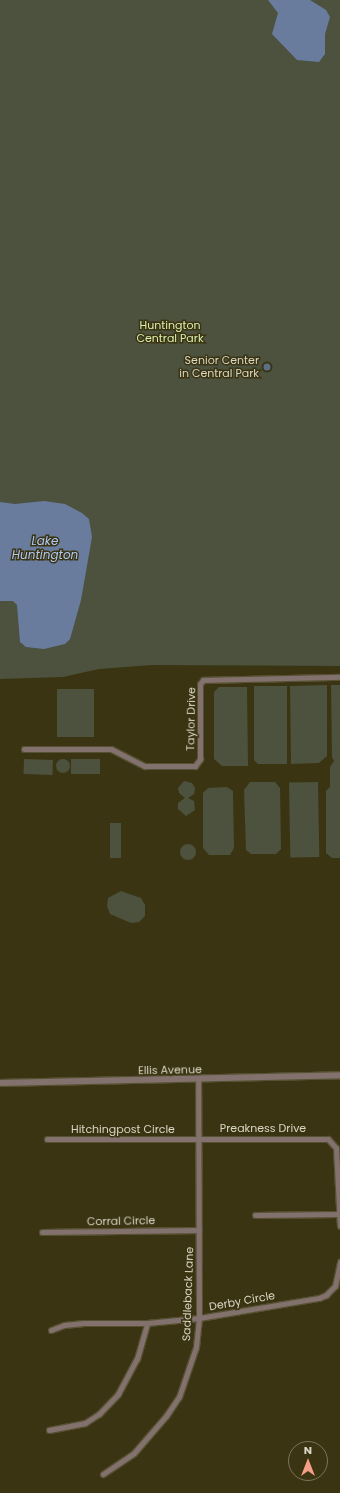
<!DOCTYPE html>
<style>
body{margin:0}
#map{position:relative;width:340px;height:1493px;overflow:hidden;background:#3a3413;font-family:Poppins,sans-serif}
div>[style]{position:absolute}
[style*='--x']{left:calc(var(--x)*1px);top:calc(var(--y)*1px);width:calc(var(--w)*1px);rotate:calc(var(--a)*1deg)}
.green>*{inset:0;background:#4c523d;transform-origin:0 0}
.round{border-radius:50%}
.water>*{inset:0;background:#6a7c9e}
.roads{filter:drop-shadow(1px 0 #575133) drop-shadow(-1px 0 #575133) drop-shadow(0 1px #575133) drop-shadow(0 -1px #575133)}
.minor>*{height:5px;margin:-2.5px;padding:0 2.5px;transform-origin:2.5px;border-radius:2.5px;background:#82716d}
.tertiary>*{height:6px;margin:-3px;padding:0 3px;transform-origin:3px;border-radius:3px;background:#82716d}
.dots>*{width:11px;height:11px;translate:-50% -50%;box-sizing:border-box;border:2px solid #3a3413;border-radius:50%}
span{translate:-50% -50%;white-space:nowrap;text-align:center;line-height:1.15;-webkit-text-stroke:3px #3a3413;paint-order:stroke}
.park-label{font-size:11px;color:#dbeead}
.poi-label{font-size:11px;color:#dad6c4}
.right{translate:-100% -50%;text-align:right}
.street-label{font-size:11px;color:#dad6c4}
.water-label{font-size:12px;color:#afc7f5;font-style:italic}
.north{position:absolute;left:288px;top:1441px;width:40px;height:40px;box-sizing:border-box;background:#3a3413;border:1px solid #7a755a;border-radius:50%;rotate:0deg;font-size:11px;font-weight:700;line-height:16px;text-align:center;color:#dad6c4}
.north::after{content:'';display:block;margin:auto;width:14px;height:18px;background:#f49e87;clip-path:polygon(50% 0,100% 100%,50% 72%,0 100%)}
</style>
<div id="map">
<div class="green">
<div style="clip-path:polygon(0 0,340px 0,340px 666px,152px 665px,99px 669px,63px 677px,0 679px)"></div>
<div style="clip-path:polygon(327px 685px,327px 756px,319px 763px,291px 764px,290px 686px)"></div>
<div style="clip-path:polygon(331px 685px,340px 685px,340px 858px,332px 858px,326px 853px,326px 791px,330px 787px,330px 767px,334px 761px,332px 757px)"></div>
<div style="clip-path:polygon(254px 686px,287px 686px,287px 764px,258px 764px,254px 760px)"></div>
<div style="clip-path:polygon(219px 687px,247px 687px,248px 766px,222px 766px,214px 759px,214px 692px)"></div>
<div style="left:57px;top:689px;width:37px;height:48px"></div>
<div class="round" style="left:56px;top:759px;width:14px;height:14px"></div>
<div style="left:24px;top:759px;width:29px;height:15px;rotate:2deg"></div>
<div style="left:71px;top:759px;width:29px;height:15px"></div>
<div style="clip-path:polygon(184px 781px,192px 783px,195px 788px,194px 794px,188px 798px,194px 801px,195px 810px,186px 816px,178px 809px,178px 803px,185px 798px,179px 793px,178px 788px)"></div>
<div style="clip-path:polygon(250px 782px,275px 782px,280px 788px,281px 849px,276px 854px,251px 854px,246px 850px,244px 790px)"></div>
<div style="left:318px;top:782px;width:75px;height:29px;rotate:89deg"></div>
<div style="clip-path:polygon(227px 787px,233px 791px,234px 848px,230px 855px,209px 855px,203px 848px,203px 793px,208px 788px)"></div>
<div style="left:121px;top:823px;width:35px;height:11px;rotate:90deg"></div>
<div class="round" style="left:180px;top:844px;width:16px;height:16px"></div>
<div style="clip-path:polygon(121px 891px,141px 898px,145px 905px,145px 916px,139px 922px,131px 923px,110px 914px,107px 906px,108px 898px)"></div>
</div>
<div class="water">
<div style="clip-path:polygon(268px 0,310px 0,326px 10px,330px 17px,325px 34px,325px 54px,319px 62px,297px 60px,272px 34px,278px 13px)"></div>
<div style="clip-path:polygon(44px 501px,65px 504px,82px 513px,89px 519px,92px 537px,81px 600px,70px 639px,65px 644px,44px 649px,26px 647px,20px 642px,17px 605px,13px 601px,0 601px,0 502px,15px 504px)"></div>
</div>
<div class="roads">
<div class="minor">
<div style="--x:24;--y:749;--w:87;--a:0"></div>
<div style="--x:111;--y:749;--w:38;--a:27"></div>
<div style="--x:145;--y:766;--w:50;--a:0"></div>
<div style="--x:195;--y:766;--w:9;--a:-54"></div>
<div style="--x:200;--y:759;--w:75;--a:-90"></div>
<div style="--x:200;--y:684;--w:5;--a:-53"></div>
<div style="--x:203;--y:680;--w:137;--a:-1.3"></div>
<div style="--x:47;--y:1139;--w:281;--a:0"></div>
<div style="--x:328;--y:1139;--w:12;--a:48"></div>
<div style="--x:336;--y:1148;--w:78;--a:87.1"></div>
<div style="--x:255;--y:1215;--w:84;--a:-0.7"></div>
<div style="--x:42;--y:1232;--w:157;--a:-0.7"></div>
<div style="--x:51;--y:1330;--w:14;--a:-21"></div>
<div style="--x:64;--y:1325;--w:20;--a:-6"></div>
<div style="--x:84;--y:1323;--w:63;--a:0"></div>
<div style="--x:147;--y:1323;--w:52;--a:-5.5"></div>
<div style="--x:199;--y:1318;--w:122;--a:-9.5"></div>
<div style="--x:319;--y:1298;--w:8;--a:-23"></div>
<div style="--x:326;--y:1295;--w:13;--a:-45"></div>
<div style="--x:335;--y:1286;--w:25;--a:-78"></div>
<div style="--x:49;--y:1430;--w:37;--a:-11"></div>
<div style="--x:85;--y:1423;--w:17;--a:-33"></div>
<div style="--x:99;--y:1414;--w:28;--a:-46"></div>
<div style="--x:118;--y:1394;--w:40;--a:-62"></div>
<div style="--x:137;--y:1359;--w:37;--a:-74"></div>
<div style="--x:103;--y:1474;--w:37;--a:-34"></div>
<div style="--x:134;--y:1453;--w:49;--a:-49.1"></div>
<div style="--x:166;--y:1416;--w:23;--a:-56"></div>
<div style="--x:179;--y:1397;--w:53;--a:-71.2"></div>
<div style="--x:196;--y:1347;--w:29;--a:-84"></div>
<div style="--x:199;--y:1318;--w:239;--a:-90.2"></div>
</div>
<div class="tertiary">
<div style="--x:0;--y:1083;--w:340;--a:-1.3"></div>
</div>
</div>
<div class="dots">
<div style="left:267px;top:367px;background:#5c6f8a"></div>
</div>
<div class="park-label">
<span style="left:170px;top:332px">Huntington<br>Central Park</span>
</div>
<div class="poi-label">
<span class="right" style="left:259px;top:367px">Senior Center<br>in Central Park</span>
</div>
<div class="street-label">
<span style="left:191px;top:719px;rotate:-89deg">Taylor Drive</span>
<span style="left:170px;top:1070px;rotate:-1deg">Ellis Avenue</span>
<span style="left:263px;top:1128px">Preakness Drive</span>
<span style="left:123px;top:1129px">Hitchingpost Circle</span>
<span style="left:121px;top:1221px;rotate:-1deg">Corral Circle</span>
<span style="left:188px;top:1294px;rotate:-88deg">Saddleback Lane</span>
<span style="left:242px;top:1301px;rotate:-10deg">Derby Circle</span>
</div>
<div class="water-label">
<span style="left:45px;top:548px">Lake<br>Huntington</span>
</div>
<div class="north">N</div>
</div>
